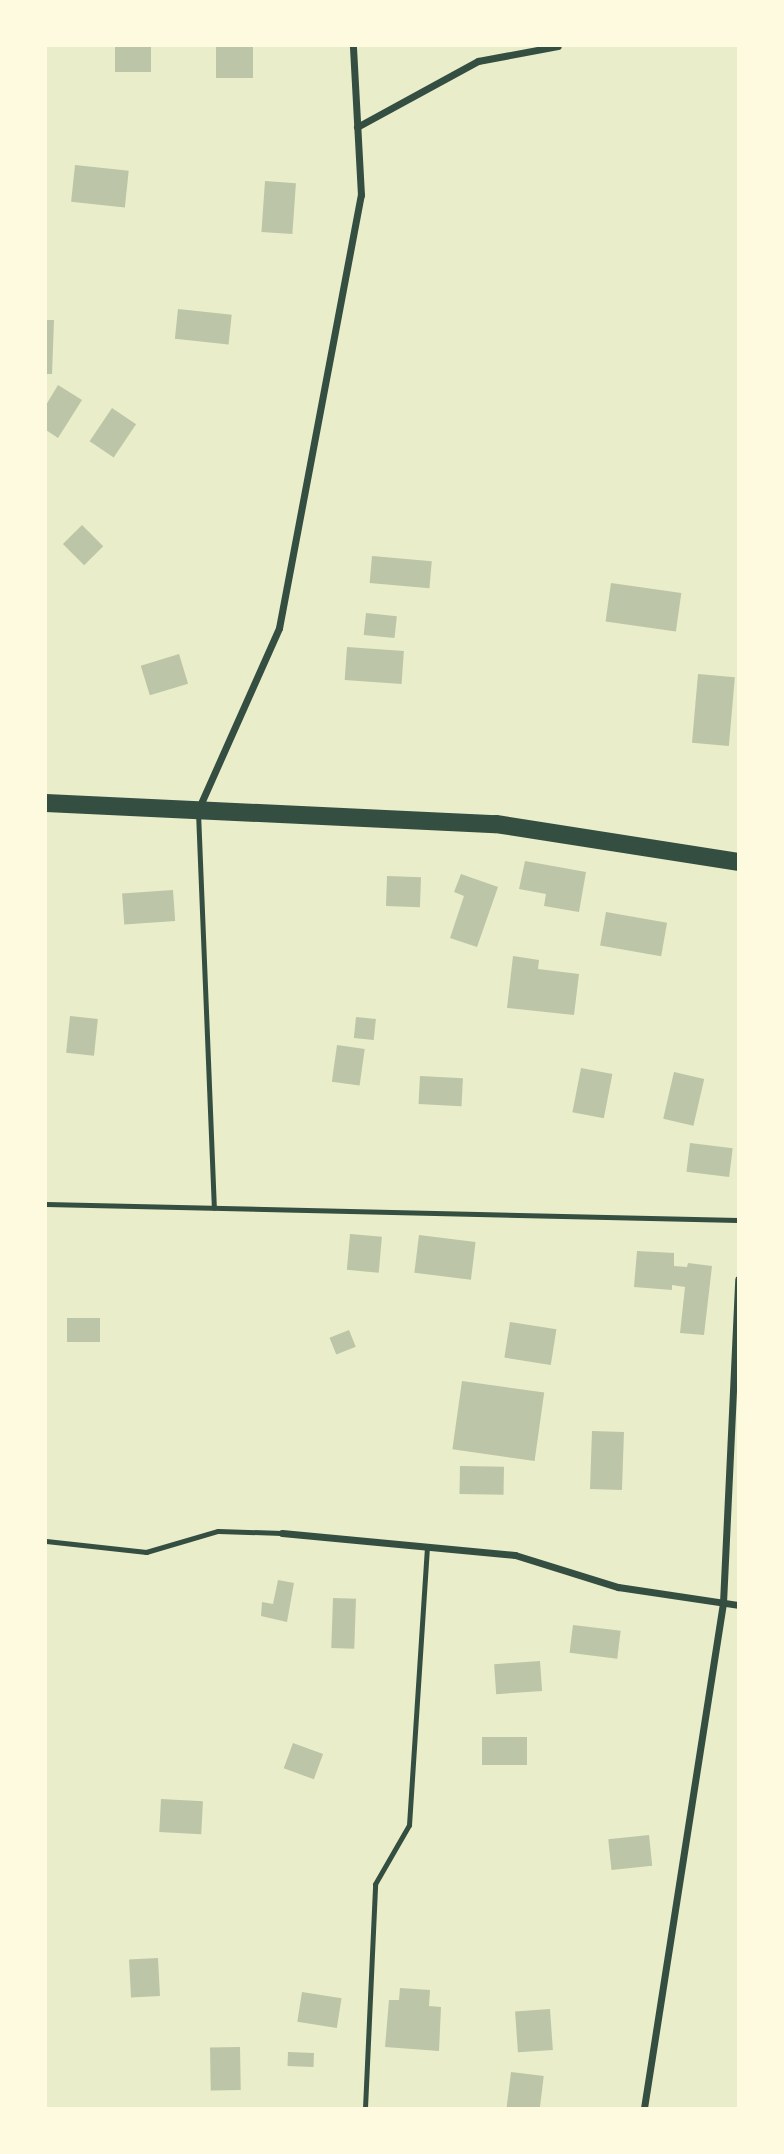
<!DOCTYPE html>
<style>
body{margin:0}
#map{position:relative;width:784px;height:2154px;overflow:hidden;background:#e9edc9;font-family:"DM Sans",sans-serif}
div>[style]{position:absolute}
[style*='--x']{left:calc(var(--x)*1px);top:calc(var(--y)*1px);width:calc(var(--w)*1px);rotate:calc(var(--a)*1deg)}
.building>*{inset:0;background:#bcc5a7;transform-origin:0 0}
.service>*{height:5px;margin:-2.5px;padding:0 2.5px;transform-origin:2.5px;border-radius:2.5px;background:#344e41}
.minor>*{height:7px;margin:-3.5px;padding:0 3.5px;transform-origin:3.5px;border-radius:3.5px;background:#344e41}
.primary>*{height:18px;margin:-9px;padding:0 9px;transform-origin:9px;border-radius:9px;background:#344e41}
span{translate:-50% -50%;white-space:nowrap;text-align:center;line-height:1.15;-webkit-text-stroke:5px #fefae0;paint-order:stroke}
.frame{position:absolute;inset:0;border:47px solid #fefae0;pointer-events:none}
</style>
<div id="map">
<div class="building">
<div style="left:115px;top:46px;width:36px;height:26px"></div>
<div style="left:216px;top:46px;width:37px;height:32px"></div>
<div style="left:75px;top:165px;width:54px;height:37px;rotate:6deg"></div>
<div style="left:265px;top:181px;width:31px;height:51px;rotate:4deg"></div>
<div style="left:178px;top:309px;width:54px;height:30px;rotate:6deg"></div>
<div style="clip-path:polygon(46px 320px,54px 320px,52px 374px,46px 374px)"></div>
<div style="clip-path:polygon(58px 385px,82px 400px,58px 438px,46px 430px,46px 405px)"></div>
<div style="left:112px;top:408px;width:29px;height:40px;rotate:34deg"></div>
<div style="left:82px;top:525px;width:30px;height:27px;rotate:45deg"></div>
<div style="left:372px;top:556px;width:60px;height:27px;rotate:5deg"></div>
<div style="left:611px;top:583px;width:71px;height:39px;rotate:8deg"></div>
<div style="left:366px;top:613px;width:31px;height:22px;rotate:6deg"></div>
<div style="left:347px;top:647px;width:57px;height:33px;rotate:4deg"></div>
<div style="left:179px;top:654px;width:31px;height:40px;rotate:73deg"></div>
<div style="left:698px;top:674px;width:37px;height:69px;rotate:5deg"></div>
<div style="clip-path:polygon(525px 861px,586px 872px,579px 912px,544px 906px,546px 894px,519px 889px)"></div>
<div style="clip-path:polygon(461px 874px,498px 887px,477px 947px,450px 938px,464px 896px,454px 892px)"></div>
<div style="left:387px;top:876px;width:34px;height:30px;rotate:2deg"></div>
<div style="left:173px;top:890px;width:31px;height:51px;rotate:86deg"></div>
<div style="left:606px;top:912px;width:62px;height:34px;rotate:10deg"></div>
<div style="clip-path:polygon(513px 956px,539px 960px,538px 969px,579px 974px,574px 1015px,507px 1008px)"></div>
<div style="left:70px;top:1016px;width:28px;height:37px;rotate:6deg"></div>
<div style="left:356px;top:1017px;width:20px;height:21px;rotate:6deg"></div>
<div style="left:337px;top:1045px;width:28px;height:37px;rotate:8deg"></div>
<div style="left:581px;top:1068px;width:32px;height:45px;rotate:11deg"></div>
<div style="left:674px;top:1072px;width:31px;height:48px;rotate:13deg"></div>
<div style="left:420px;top:1076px;width:43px;height:28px;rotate:3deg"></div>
<div style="left:690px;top:1143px;width:43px;height:29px;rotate:7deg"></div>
<div style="left:350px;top:1234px;width:32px;height:36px;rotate:5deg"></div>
<div style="left:419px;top:1235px;width:57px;height:38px;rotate:7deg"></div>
<div style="clip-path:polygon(637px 1251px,674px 1253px,674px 1266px,687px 1267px,688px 1263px,712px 1266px,704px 1335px,680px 1333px,685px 1287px,672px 1285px,672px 1290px,634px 1287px)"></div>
<div style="left:67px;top:1318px;width:33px;height:24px"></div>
<div style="left:510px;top:1322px;width:47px;height:36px;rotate:9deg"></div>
<div style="left:349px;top:1330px;width:18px;height:21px;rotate:68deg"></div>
<div style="left:462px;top:1381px;width:83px;height:69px;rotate:8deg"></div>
<div style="left:592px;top:1431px;width:32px;height:58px;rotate:2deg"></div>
<div style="left:460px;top:1466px;width:44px;height:28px;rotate:1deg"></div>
<div style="clip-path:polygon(278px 1580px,294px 1583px,287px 1622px,261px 1616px,262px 1602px,273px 1604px)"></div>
<div style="left:333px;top:1598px;width:23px;height:50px;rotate:2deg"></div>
<div style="left:573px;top:1625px;width:48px;height:28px;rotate:7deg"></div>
<div style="left:540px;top:1661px;width:30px;height:46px;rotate:86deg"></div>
<div style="left:482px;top:1737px;width:45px;height:28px"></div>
<div style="left:293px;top:1743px;width:32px;height:27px;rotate:20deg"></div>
<div style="left:161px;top:1799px;width:42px;height:33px;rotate:3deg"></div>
<div style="left:649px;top:1835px;width:31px;height:41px;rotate:84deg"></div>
<div style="left:158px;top:1958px;width:38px;height:29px;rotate:87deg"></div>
<div style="clip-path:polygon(400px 1988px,430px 1990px,429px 2006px,441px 2007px,439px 2051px,385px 2047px,389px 2000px,399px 2000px)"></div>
<div style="left:302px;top:1992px;width:40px;height:30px;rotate:9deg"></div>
<div style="left:550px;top:2009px;width:41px;height:35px;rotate:86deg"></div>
<div style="left:240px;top:2047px;width:43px;height:30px;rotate:89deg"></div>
<div style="left:288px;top:2052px;width:26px;height:14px;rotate:2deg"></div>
<div style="left:511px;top:2072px;width:33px;height:36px;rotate:7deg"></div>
</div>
<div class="service">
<div style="--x:198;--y:812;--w:396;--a:87.7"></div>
<div style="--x:46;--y:1204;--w:692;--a:1.32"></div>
<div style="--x:46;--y:1541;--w:101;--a:6.3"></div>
<div style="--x:146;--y:1552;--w:75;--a:-16.3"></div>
<div style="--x:218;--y:1531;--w:64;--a:1.8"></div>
<div style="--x:365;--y:2108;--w:224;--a:-87.4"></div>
<div style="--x:375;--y:1884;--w:68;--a:-60"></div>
<div style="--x:409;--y:1825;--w:279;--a:-86.3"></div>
</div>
<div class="minor">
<div style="--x:357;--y:127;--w:138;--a:-28.6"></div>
<div style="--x:478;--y:61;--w:81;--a:-10.6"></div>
<div style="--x:198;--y:810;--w:199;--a:-66"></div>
<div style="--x:279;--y:628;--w:441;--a:-79.3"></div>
<div style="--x:361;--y:195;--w:149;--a:-93.1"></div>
<div style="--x:282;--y:1533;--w:234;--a:5.4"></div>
<div style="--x:515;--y:1555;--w:108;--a:17.3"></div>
<div style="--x:618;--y:1587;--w:121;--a:8.5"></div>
<div style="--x:644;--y:2108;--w:511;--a:-81.11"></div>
<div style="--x:723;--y:1603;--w:324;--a:-87.3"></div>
</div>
<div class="primary">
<div style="--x:46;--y:803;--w:450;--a:2.7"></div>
<div style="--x:496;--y:824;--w:245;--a:8.9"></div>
</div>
<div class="frame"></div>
</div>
